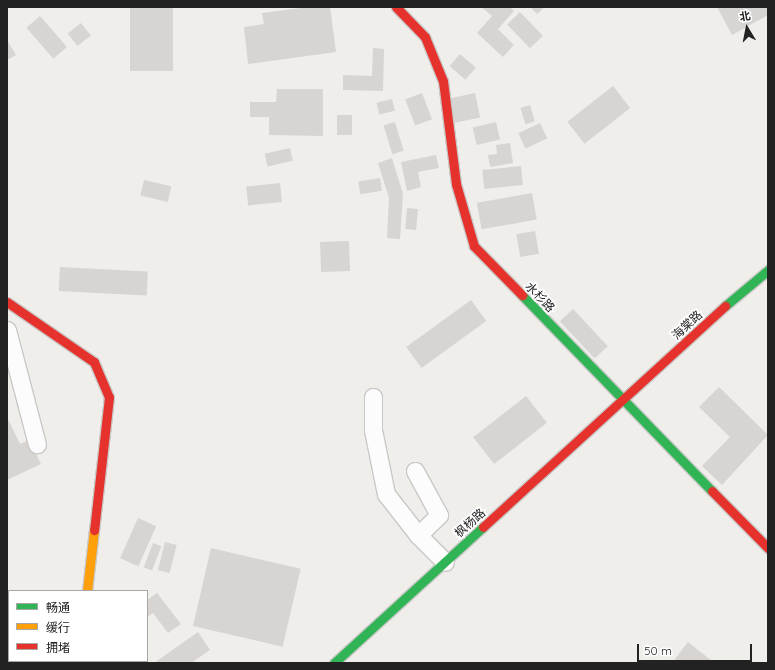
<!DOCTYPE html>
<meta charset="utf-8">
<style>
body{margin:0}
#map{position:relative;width:775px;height:670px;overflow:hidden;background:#f0eeeb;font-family:Quicksand,"Noto Sans SC",sans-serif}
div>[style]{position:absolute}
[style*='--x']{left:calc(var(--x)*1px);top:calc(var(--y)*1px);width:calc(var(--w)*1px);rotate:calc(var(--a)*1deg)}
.building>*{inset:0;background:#d7d4d2;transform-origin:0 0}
.roads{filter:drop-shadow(1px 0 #c9c8c7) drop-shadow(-1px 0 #c9c8c7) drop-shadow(0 1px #c9c8c7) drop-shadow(0 -1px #c9c8c7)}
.street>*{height:17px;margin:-8.5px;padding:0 8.5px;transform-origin:8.5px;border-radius:8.5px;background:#fdfcfc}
.fast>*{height:9px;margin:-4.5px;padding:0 4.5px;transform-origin:4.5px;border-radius:4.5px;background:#30b455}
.slow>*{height:9px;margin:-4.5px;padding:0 4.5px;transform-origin:4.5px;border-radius:4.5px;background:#ff9f0a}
.jam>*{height:9px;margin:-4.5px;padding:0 4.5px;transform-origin:4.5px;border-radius:4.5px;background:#e5322d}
span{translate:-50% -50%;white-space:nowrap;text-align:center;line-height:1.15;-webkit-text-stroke:3.5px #fff;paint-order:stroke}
.street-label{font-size:12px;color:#222}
.frame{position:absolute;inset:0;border:8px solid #222;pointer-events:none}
.legend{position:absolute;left:8px;top:590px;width:140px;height:72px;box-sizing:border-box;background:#fff;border:1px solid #a7a7a7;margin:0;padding:5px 7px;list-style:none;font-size:12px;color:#222}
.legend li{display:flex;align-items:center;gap:8px;height:20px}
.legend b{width:20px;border:1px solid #a7a7a7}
.north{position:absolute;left:727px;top:8px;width:40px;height:40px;-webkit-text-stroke:3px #fff;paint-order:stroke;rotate:350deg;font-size:11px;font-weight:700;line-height:16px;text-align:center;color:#222}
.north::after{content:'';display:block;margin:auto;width:14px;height:18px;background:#222;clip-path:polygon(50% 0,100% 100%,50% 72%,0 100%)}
.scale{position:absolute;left:637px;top:644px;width:115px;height:18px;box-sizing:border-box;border:2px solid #222;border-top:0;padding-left:5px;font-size:12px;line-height:14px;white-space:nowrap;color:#222;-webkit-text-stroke:3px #fff;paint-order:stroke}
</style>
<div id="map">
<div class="building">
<div style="left:130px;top:7px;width:43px;height:64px"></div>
<div style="clip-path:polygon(309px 7px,330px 7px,336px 52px,248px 64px,244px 27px,264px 24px,262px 13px)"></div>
<div style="clip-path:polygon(481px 7px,510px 7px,514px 11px,498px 29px,514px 45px,503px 57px,477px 33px,492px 16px)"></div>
<div style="clip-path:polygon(530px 7px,545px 7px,537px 14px)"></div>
<div style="clip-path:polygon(717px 7px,768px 7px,768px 15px,732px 35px)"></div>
<div style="left:520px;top:12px;width:33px;height:18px;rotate:46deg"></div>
<div style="left:40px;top:16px;width:41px;height:18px;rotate:49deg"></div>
<div style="left:81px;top:23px;width:16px;height:17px;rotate:52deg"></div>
<div style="clip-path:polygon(7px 40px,16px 55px,7px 60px)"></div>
<div style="clip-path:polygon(373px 48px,384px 49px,383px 91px,343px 90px,343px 75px,372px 76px)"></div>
<div style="left:460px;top:54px;width:21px;height:16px;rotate:41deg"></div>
<div style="left:613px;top:86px;width:28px;height:58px;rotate:52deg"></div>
<div style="clip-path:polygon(277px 89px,323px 89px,323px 136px,269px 135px,269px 117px,250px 117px,250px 102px,276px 102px)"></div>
<div style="left:422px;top:93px;width:28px;height:18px;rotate:69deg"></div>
<div style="left:475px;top:93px;width:25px;height:26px;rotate:78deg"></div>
<div style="left:392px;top:99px;width:12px;height:16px;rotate:76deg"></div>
<div style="left:530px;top:105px;width:17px;height:10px;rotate:73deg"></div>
<div style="left:337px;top:115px;width:15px;height:20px"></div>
<div style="left:395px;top:122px;width:30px;height:12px;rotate:73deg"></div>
<div style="left:496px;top:122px;width:18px;height:24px;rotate:77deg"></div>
<div style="left:540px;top:123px;width:17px;height:24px;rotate:65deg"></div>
<div style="clip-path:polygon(510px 143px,513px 163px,490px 167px,488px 155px,497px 154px,496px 145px)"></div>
<div style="left:290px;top:148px;width:13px;height:26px;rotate:77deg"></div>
<div style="clip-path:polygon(436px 155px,439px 168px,418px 172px,421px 187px,407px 191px,401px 162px)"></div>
<div style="clip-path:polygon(392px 158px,403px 194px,400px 239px,387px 238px,389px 198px,378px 163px)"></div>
<div style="left:521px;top:166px;width:19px;height:39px;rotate:84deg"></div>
<div style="left:380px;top:178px;width:13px;height:22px;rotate:81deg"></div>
<div style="left:144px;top:180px;width:28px;height:16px;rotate:13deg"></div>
<div style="left:280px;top:183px;width:19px;height:34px;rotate:84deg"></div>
<div style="left:532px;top:193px;width:27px;height:56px;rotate:80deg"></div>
<div style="left:407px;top:208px;width:11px;height:21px;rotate:5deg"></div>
<div style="left:535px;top:231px;width:23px;height:19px;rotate:80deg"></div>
<div style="left:349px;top:241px;width:30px;height:29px;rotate:88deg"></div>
<div style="left:60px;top:267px;width:88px;height:24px;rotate:3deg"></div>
<div style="left:471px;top:300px;width:26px;height:80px;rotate:54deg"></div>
<div style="left:573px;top:309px;width:51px;height:18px;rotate:47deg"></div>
<div style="clip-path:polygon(719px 387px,768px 435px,722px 485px,702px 466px,730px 437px,699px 407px)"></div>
<div style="left:526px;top:396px;width:34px;height:67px;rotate:52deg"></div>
<div style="clip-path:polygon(7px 417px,20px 444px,29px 440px,41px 464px,7px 480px)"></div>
<div style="left:138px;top:518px;width:20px;height:44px;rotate:24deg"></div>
<div style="left:165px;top:542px;width:12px;height:29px;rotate:14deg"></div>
<div style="left:153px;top:543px;width:9px;height:26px;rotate:21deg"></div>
<div style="left:211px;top:548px;width:92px;height:80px;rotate:13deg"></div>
<div style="clip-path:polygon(157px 593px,181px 624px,168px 633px,153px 613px,147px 617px,147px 600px)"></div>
<div style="clip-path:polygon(198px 632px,210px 650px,191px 663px,154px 663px)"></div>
<div style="clip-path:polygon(688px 642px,712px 661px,710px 663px,672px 663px)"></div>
</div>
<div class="roads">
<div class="street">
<div style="--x:7;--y:330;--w:118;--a:75.3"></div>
<div style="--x:373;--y:397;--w:33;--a:90"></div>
<div style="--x:373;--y:430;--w:65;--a:78.5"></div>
<div style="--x:386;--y:494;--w:52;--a:52"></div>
<div style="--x:415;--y:471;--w:50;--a:61.4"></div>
<div style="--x:439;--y:515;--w:29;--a:136"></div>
<div style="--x:418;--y:535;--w:38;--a:45"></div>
<div style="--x:97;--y:661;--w:2;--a:90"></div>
</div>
<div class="fast">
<div style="--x:522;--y:295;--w:273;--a:45.9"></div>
<div style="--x:725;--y:306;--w:56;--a:-39.9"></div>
<div style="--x:334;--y:663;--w:202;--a:-42.4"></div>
</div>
<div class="slow">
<div style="--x:87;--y:591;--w:61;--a:-83.5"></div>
</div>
<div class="jam">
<div style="--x:396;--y:7;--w:42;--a:46"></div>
<div style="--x:425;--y:37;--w:48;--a:67.8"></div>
<div style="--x:443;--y:81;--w:104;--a:82.8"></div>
<div style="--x:456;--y:184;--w:65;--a:73.8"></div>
<div style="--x:474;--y:246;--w:69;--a:45.6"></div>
<div style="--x:7;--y:302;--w:106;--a:34.6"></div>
<div style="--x:94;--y:362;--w:38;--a:67"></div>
<div style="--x:109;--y:397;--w:134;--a:96.4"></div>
<div style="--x:712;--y:491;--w:80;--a:45.5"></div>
<div style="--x:483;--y:527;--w:328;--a:-42.4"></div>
</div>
</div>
<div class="street-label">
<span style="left:540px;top:297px;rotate:46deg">水杉路</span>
<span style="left:687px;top:325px;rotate:-43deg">海棠路</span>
<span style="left:470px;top:523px;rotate:-42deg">枫杨路</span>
</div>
<div class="frame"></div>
<ul class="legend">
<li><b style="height:5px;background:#30b455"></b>畅通</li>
<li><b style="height:5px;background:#ff9f0a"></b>缓行</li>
<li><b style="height:5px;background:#e5322d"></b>拥堵</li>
</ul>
<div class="north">北</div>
<div class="scale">50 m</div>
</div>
